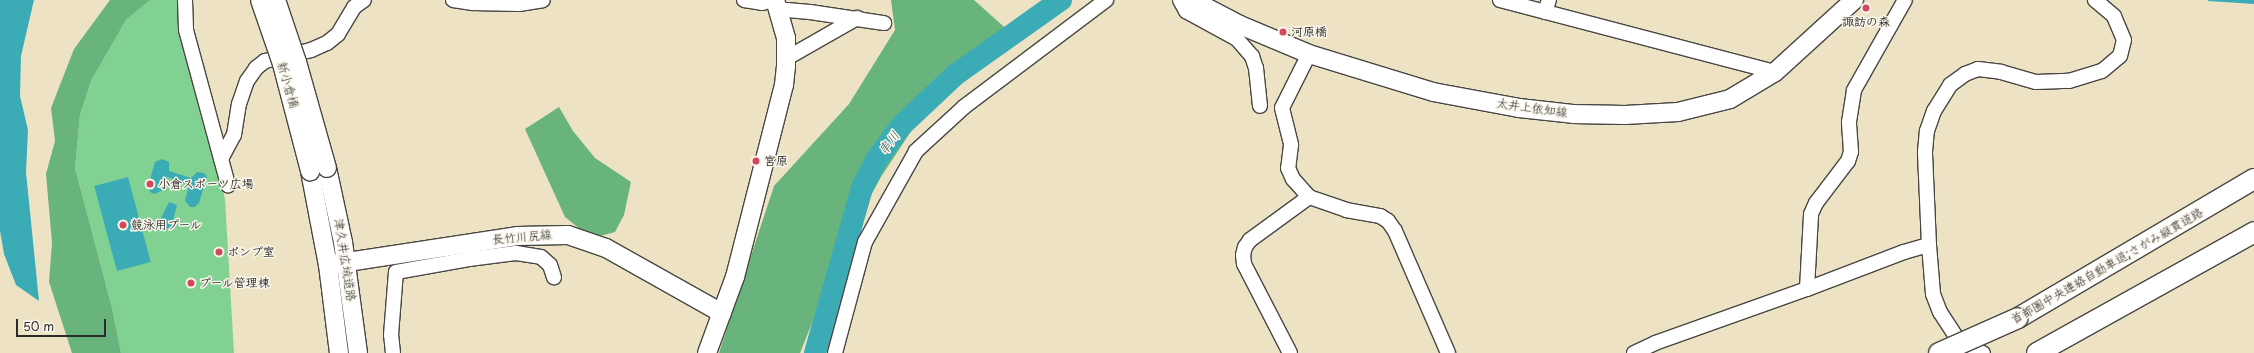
<!DOCTYPE html>
<meta charset="utf-8">
<style>
body{margin:0}
#map{position:relative;width:2254px;height:353px;overflow:hidden;background:#ede3c4;font-family:"Playpen Sans","Klee One",sans-serif}
div>[style]{position:absolute}
[style*='--x']{left:calc(var(--x)*1px);top:calc(var(--y)*1px);width:calc(var(--w)*1px);rotate:calc(var(--a)*1deg)}
.green>*{inset:0;background:#81d292}
.forest>*{inset:0;background:#68b47c}
.water>*{inset:0;background:#3bacb6;transform-origin:0 0}
.river>*{height:22px;margin:-11px;padding:0 11px;transform-origin:11px;border-radius:11px;background:#3bacb6}
.roads{filter:drop-shadow(1px 0 #484742) drop-shadow(-1px 0 #484742) drop-shadow(0 1px #484742) drop-shadow(0 -1px #484742)}
.minor>*{height:14px;margin:-7px;padding:0 7px;transform-origin:7px;border-radius:7px;background:#fff}
.major>*{height:18px;margin:-9px;padding:0 9px;transform-origin:9px;border-radius:9px;background:#fff}
.highway>*{height:20px;margin:-10px;padding:0 10px;transform-origin:10px;border-radius:10px;background:#fff}
.bridges{filter:drop-shadow(1px 0 #484742) drop-shadow(-1px 0 #484742) drop-shadow(0 1px #484742) drop-shadow(0 -1px #484742)}
.major-bridge>*{height:18px;margin:-9px;padding:0 9px;transform-origin:9px;border-radius:9px;background:#fff}
.highway-bridge>*{height:20px;margin:-10px;padding:0 10px;transform-origin:10px;border-radius:10px;background:#fff}
.dots>*{width:11px;height:11px;translate:-50% -50%;box-sizing:border-box;border:2px solid #fbf7ec;border-radius:50%}
span{translate:-50% -50%;white-space:nowrap;text-align:center;line-height:1.15;-webkit-text-stroke:3px #fbf7ec;paint-order:stroke}
.poi-label{font-size:12px;color:#2b2b2b;font-weight:700}
.left{translate:0 -50%;text-align:left}
.street-label{font-size:12px;color:#2b2b2b}
.water-label{font-size:13px;color:#315f63;font-style:italic}
.scale{position:absolute;left:16px;top:319px;width:90px;height:18px;box-sizing:border-box;border:2px solid #2b2b2b;border-top:0;padding-left:5px;font-size:12px;line-height:14px;white-space:nowrap;color:#2b2b2b;-webkit-text-stroke:3px #fbf7ec;paint-order:stroke}
</style>
<div id="map">
<div class="green">
<div style="clip-path:polygon(150px 0,179px 0,204px 116px,225px 199px,234px 353px,121px 353px,112px 308px,75px 168px,80px 115px,91px 81px,126px 20px)"></div>
</div>
<div class="forest">
<div style="clip-path:polygon(110px 0,150px 0,126px 20px,91px 81px,80px 115px,75px 168px,112px 308px,121px 353px,72px 353px,49px 282px,52px 243px,46px 174px,55px 141px,51px 108px,74px 49px)"></div>
<div style="clip-path:polygon(891px 0,974px 0,1011px 33px,921px 116px,881px 177px,843px 246px,800px 353px,719px 353px,774px 186px,849px 104px,895px 30px)"></div>
<div style="clip-path:polygon(559px 107px,573px 131px,595px 158px,631px 182px,624px 215px,615px 232px,600px 236px,585px 233px,565px 217px,525px 129px)"></div>
</div>
<div class="water">
<div style="clip-path:polygon(0 0,34px 0,21px 56px,20px 96px,28px 130px,26px 172px,39px 301px,16px 285px,4px 254px,0 231px)"></div>
<div style="clip-path:polygon(2208px 0,2254px 0,2254px 4px,2208px 1px)"></div>
<div style="clip-path:polygon(162px 159px,169px 162px,169px 171px,191px 178px,197px 172px,204px 173px,207px 176px,199px 203px,195px 207px,190px 207px,185px 201px,189px 185px,167px 177px,161px 191px,154px 194px,150px 192px,148px 186px,155px 162px)"></div>
<div style="left:128px;top:177px;width:88px;height:35px;rotate:75deg"></div>
<div style="clip-path:polygon(169px 202px,177px 205px,171px 228px,167px 229px,160px 227px,158px 224px)"></div>
</div>
<div class="river">
<div style="--x:815;--y:353;--w:172;--a:-74.1"></div>
<div style="--x:862;--y:188;--w:31;--a:-63"></div>
<div style="--x:876;--y:160;--w:44;--a:-53.4"></div>
<div style="--x:902;--y:125;--w:73;--a:-43.3"></div>
<div style="--x:955;--y:75;--w:130;--a:-35.3"></div>
</div>
<div class="roads">
<div class="minor">
<div style="--x:185;--y:0;--w:30;--a:88"></div>
<div style="--x:186;--y:30;--w:161;--a:74.8"></div>
<div style="--x:453;--y:0;--w:20;--a:9"></div>
<div style="--x:473;--y:3;--w:46;--a:1.2"></div>
<div style="--x:519;--y:4;--w:24;--a:-9"></div>
<div style="--x:744;--y:0;--w:18;--a:9"></div>
<div style="--x:762;--y:3;--w:11;--a:-15"></div>
<div style="--x:1180;--y:0;--w:13;--a:61"></div>
<div style="--x:1186;--y:11;--w:58;--a:28.8"></div>
<div style="--x:1237;--y:39;--w:23;--a:49"></div>
<div style="--x:1252;--y:56;--w:13;--a:72"></div>
<div style="--x:1256;--y:68;--w:38;--a:84"></div>
<div style="--x:1500;--y:0;--w:284;--a:14.7"></div>
<div style="--x:780;--y:12;--w:7;--a:-16"></div>
<div style="--x:787;--y:10;--w:23;--a:5"></div>
<div style="--x:810;--y:12;--w:75;--a:8.5"></div>
<div style="--x:1545;--y:12;--w:13;--a:-72"></div>
<div style="--x:1309;--y:54;--w:60;--a:116.6"></div>
<div style="--x:1282;--y:108;--w:38;--a:76"></div>
<div style="--x:1291;--y:145;--w:23;--a:97"></div>
<div style="--x:1288;--y:168;--w:12;--a:66"></div>
<div style="--x:1293;--y:179;--w:24;--a:48"></div>
<div style="--x:1309;--y:197;--w:39;--a:19"></div>
<div style="--x:1346;--y:210;--w:35;--a:10"></div>
<div style="--x:1380;--y:216;--w:9;--a:32"></div>
<div style="--x:1388;--y:221;--w:12;--a:55"></div>
<div style="--x:1395;--y:231;--w:133;--a:66.5"></div>
<div style="--x:787;--y:58;--w:81;--a:-29.7"></div>
<div style="--x:221;--y:159;--w:27;--a:-62"></div>
<div style="--x:234;--y:135;--w:31;--a:-81"></div>
<div style="--x:239;--y:104;--w:24;--a:-71"></div>
<div style="--x:247;--y:81;--w:16;--a:-55"></div>
<div style="--x:256;--y:68;--w:11;--a:-38"></div>
<div style="--x:265;--y:61;--w:47;--a:-13.4"></div>
<div style="--x:311;--y:50;--w:17;--a:-24"></div>
<div style="--x:327;--y:43;--w:14;--a:-39"></div>
<div style="--x:338;--y:34;--w:31;--a:-59"></div>
<div style="--x:354;--y:7;--w:12;--a:-35"></div>
<div style="--x:1929;--y:245;--w:93;--a:-92.5"></div>
<div style="--x:1925;--y:152;--w:21;--a:-85"></div>
<div style="--x:1927;--y:131;--w:21;--a:-71"></div>
<div style="--x:1934;--y:111;--w:31;--a:-58"></div>
<div style="--x:1950;--y:85;--w:19;--a:-36"></div>
<div style="--x:1965;--y:74;--w:14;--a:-21"></div>
<div style="--x:1978;--y:69;--w:23;--a:7"></div>
<div style="--x:2001;--y:72;--w:36;--a:16"></div>
<div style="--x:2036;--y:82;--w:33;--a:-2"></div>
<div style="--x:2069;--y:81;--w:34;--a:-17"></div>
<div style="--x:2102;--y:71;--w:23;--a:-40"></div>
<div style="--x:2120;--y:56;--w:16;--a:-76"></div>
<div style="--x:2124;--y:40;--w:26;--a:-113"></div>
<div style="--x:2114;--y:16;--w:25;--a:-140"></div>
<div style="--x:1807;--y:289;--w:104;--a:-20.9"></div>
<div style="--x:1904;--y:252;--w:26;--a:-16"></div>
<div style="--x:1929;--y:245;--w:49;--a:85.3"></div>
<div style="--x:1933;--y:294;--w:19;--a:69"></div>
<div style="--x:1940;--y:312;--w:31;--a:57"></div>
<div style="--x:1957;--y:338;--w:22;--a:36"></div>
<div style="--x:1975;--y:351;--w:8;--a:14"></div>
<div style="--x:393;--y:353;--w:18;--a:-96"></div>
<div style="--x:391;--y:335;--w:63;--a:-85.5"></div>
<div style="--x:396;--y:272;--w:74;--a:-10.1"></div>
<div style="--x:469;--y:259;--w:47;--a:-7.3"></div>
<div style="--x:516;--y:253;--w:25;--a:9"></div>
<div style="--x:541;--y:257;--w:12;--a:42"></div>
<div style="--x:550;--y:265;--w:13;--a:72"></div>
<div style="--x:835;--y:353;--w:115;--a:-74.9"></div>
<div style="--x:865;--y:242;--w:104;--a:-60.7"></div>
<div style="--x:916;--y:151;--w:65;--a:-42.5"></div>
<div style="--x:964;--y:107;--w:178;--a:-37"></div>
<div style="--x:1290;--y:353;--w:100;--a:-117.3"></div>
<div style="--x:1244;--y:264;--w:9;--a:-96"></div>
<div style="--x:1243;--y:255;--w:8;--a:-76"></div>
<div style="--x:1245;--y:247;--w:9;--a:-54"></div>
<div style="--x:1250;--y:240;--w:73;--a:-36.1"></div>
<div style="--x:1634;--y:353;--w:23;--a:-25"></div>
<div style="--x:1655;--y:343;--w:161;--a:-19.6"></div>
<div style="--x:1807;--y:289;--w:75;--a:-86.9"></div>
<div style="--x:1811;--y:214;--w:12;--a:-66"></div>
<div style="--x:1816;--y:203;--w:53;--a:-52.7"></div>
<div style="--x:1848;--y:161;--w:9;--a:-72"></div>
<div style="--x:1851;--y:152;--w:30;--a:-94"></div>
<div style="--x:1849;--y:122;--w:32;--a:-81"></div>
<div style="--x:1854;--y:90;--w:103;--a:-60.5"></div>
</div>
<div class="major">
<div style="--x:1192;--y:0;--w:54;--a:27.5"></div>
<div style="--x:1240;--y:25;--w:75;--a:22.8"></div>
<div style="--x:1309;--y:54;--w:130;--a:17"></div>
<div style="--x:1433;--y:92;--w:87;--a:10.5"></div>
<div style="--x:1519;--y:108;--w:54;--a:6.3"></div>
<div style="--x:1573;--y:114;--w:52;--a:1.1"></div>
<div style="--x:1625;--y:115;--w:53;--a:-3.2"></div>
<div style="--x:1678;--y:112;--w:54;--a:-14"></div>
<div style="--x:1730;--y:99;--w:52;--a:-31"></div>
<div style="--x:1775;--y:72;--w:107;--a:-42.3"></div>
<div style="--x:327;--y:168;--w:76;--a:77.8"></div>
<div style="--x:343;--y:242;--w:112;--a:82.3"></div>
<div style="--x:310;--y:171;--w:96;--a:79.2"></div>
<div style="--x:328;--y:265;--w:89;--a:82.9"></div>
<div style="--x:328;--y:265;--w:191;--a:-8.7"></div>
<div style="--x:517;--y:236;--w:51;--a:-1.1"></div>
<div style="--x:568;--y:235;--w:40;--a:18.9"></div>
<div style="--x:606;--y:248;--w:133;--a:29.3"></div>
<div style="--x:707;--y:353;--w:81;--a:-69.8"></div>
<div style="--x:735;--y:277;--w:198;--a:-75.7"></div>
<div style="--x:784;--y:85;--w:18;--a:-84"></div>
<div style="--x:786;--y:67;--w:29;--a:-90"></div>
<div style="--x:786;--y:38;--w:40;--a:-106"></div>
</div>
<div class="highway">
<div style="--x:2018;--y:318;--w:274;--a:-30.5"></div>
<div style="--x:2037;--y:353;--w:248;--a:-29.1"></div>
</div>
</div>
<div class="bridges">
<div class="major-bridge">
<div style="--x:260;--y:0;--w:68;--a:71"></div>
<div style="--x:282;--y:64;--w:111;--a:75.3"></div>
<div style="--x:276;--y:0;--w:65;--a:71.3"></div>
<div style="--x:297;--y:62;--w:110;--a:74.2"></div>
</div>
<div class="highway-bridge">
<div style="--x:1939;--y:353;--w:86;--a:-23.9"></div>
</div>
</div>
<div class="dots">
<div style="left:1866px;top:8px;background:#d1495b"></div>
<div style="left:1283px;top:32px;background:#d1495b"></div>
<div style="left:756px;top:161px;background:#d1495b"></div>
<div style="left:150px;top:184px;background:#d1495b"></div>
<div style="left:123px;top:225px;background:#d1495b"></div>
<div style="left:219px;top:252px;background:#d1495b"></div>
<div style="left:191px;top:283px;background:#d1495b"></div>
</div>
<div class="poi-label">
<span style="left:1866px;top:22px">諏訪の森</span>
<span class="left" style="left:1291px;top:32px">河原橋</span>
<span class="left" style="left:764px;top:161px">宮原</span>
<span class="left" style="left:158px;top:184px">小倉スポーツ広場</span>
<span class="left" style="left:131px;top:225px">競泳用プール</span>
<span class="left" style="left:227px;top:252px">ポンプ室</span>
<span class="left" style="left:199px;top:283px">プール管理棟</span>
</div>
<div class="street-label">
<span style="left:288px;top:85px;rotate:74deg">新小倉橋</span>
<span style="left:1532px;top:108px;rotate:8deg">太井上依知線</span>
<span style="left:522px;top:237px;rotate:-5deg">長竹川尻線</span>
<span style="left:345px;top:260px;rotate:81deg">津久井広域道路</span>
<span style="left:2107px;top:266px;rotate:-30deg">首都圏中央連絡自動車道;さがみ縦貫道路</span>
</div>
<div class="water-label">
<span style="left:889px;top:143px;rotate:-53deg">串川</span>
</div>
<div class="scale">50 m</div>
</div>
